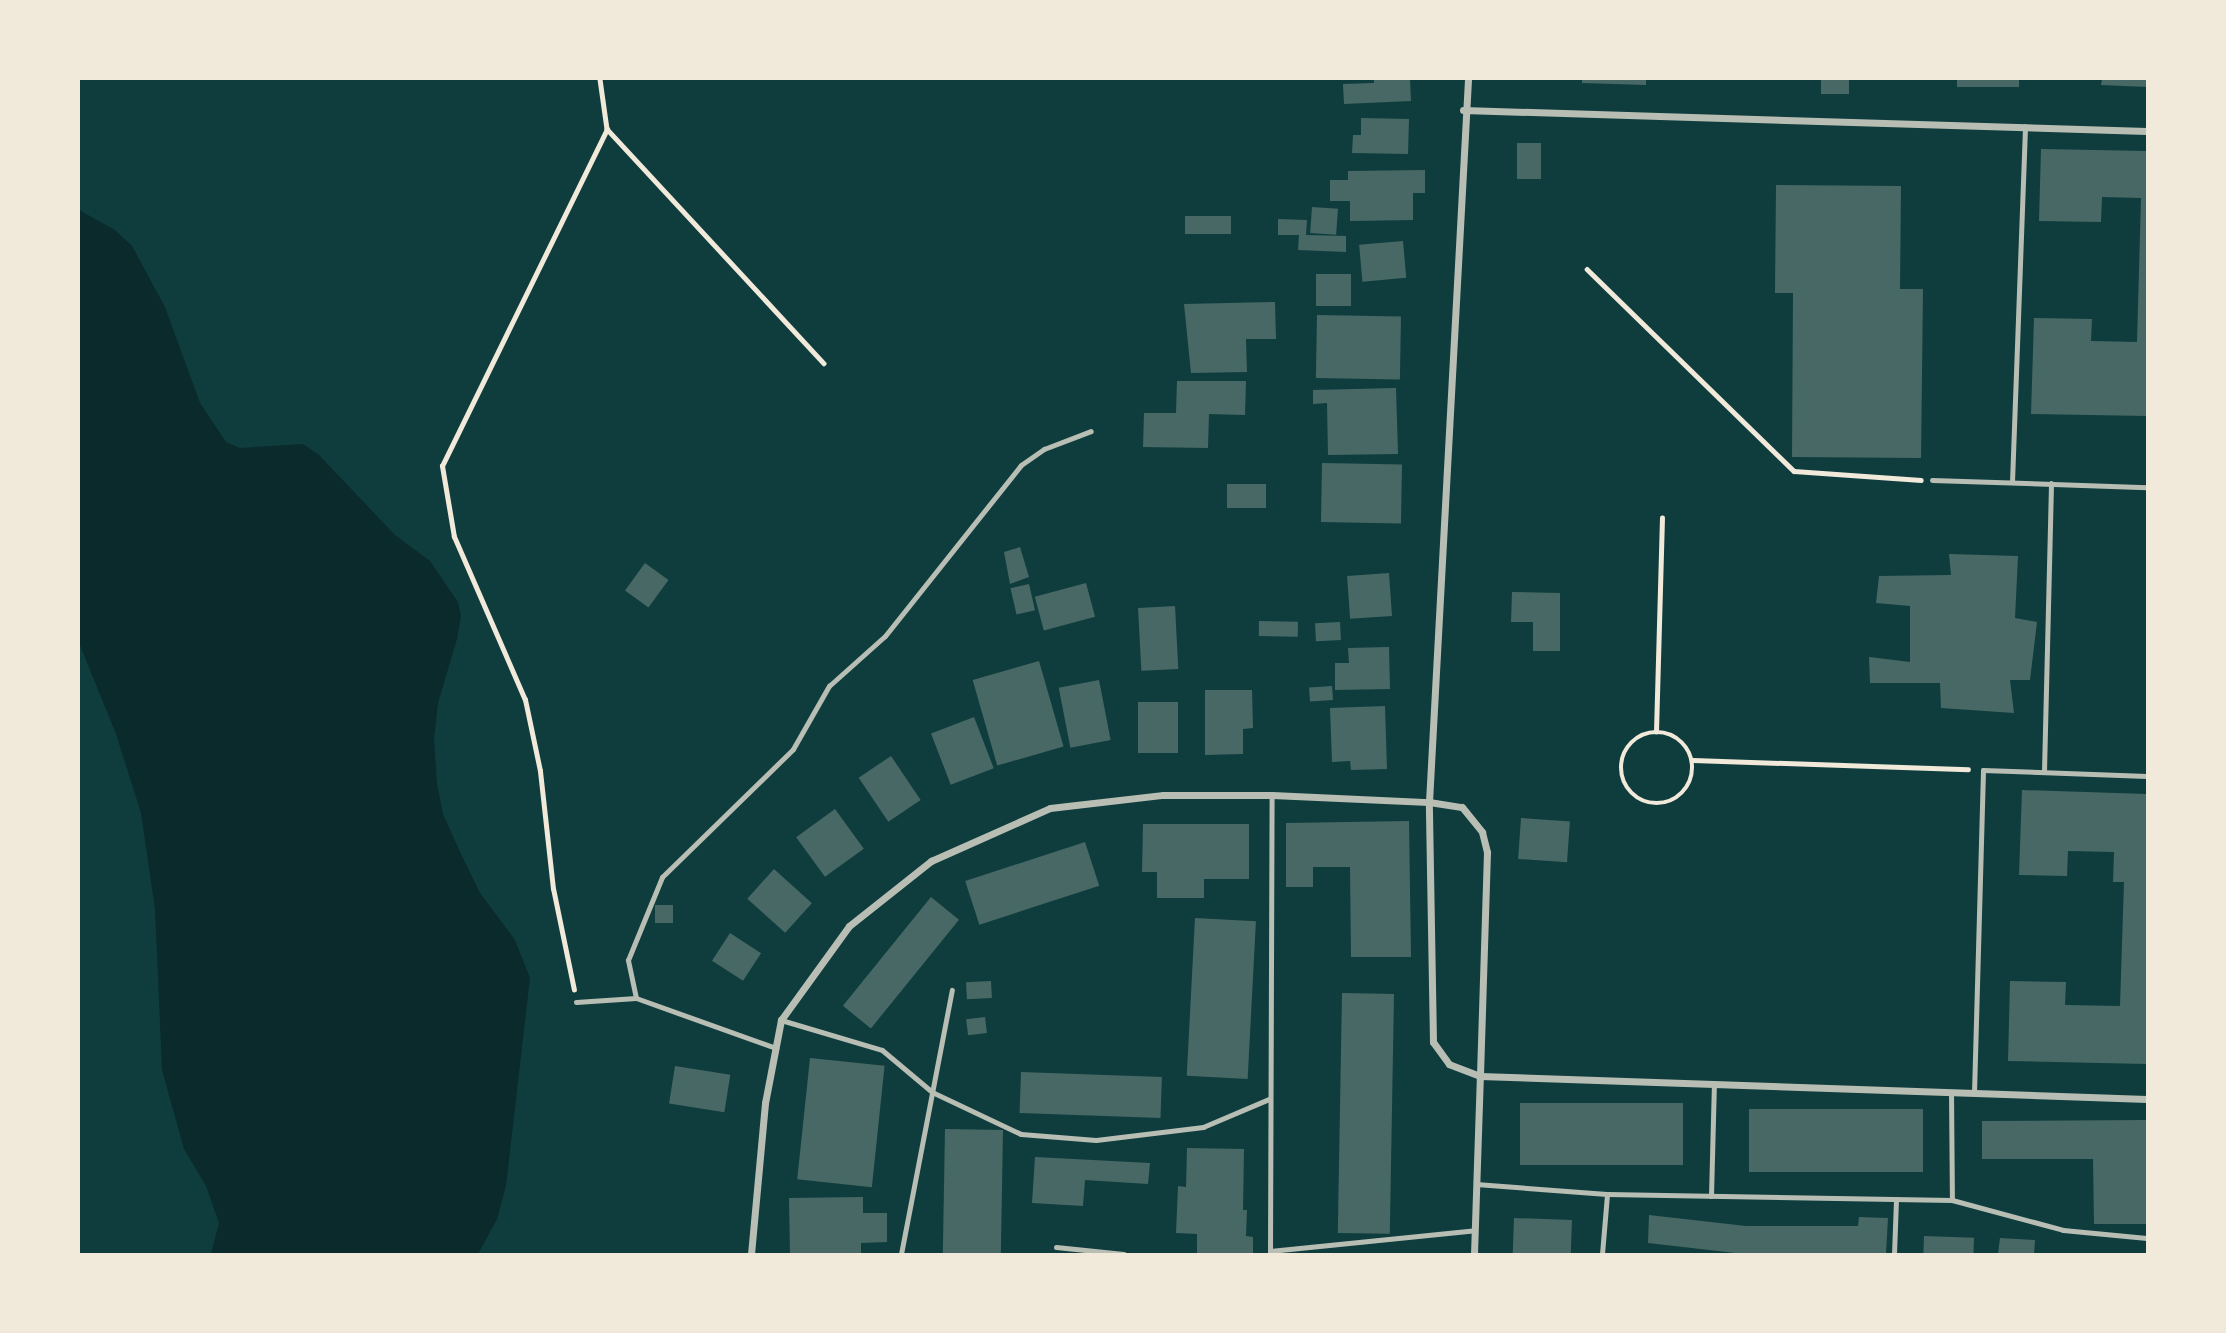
<!DOCTYPE html>
<style>
body{margin:0}
#map{position:relative;width:2226px;height:1333px;overflow:hidden;background:#0f3d3e;font-family:"PT Sans Narrow",sans-serif}
div>[style]{position:absolute}
[style*='--x']{left:calc(var(--x)*1px);top:calc(var(--y)*1px);width:calc(var(--w)*1px);rotate:calc(var(--a)*1deg)}
.water>*{inset:0;background:#0a2a2b}
.building>*{inset:0;background:#486865;transform-origin:0 0}
.path>*{height:4.5px;margin:-2.25px;padding:0 2.25px;transform-origin:2.25px;border-radius:2.25px;background:#f1e9da}
.path>.ring{margin:-2.25px;padding:0;box-sizing:content-box;background:none;border:4.5px solid #f1e9da;border-radius:50%}
.service>*{height:5px;margin:-2.5px;padding:0 2.5px;transform-origin:2.5px;border-radius:2.5px;background:#b8beb3}
.minor>*{height:7px;margin:-3.5px;padding:0 3.5px;transform-origin:3.5px;border-radius:3.5px;background:#b8beb3}
span{translate:-50% -50%;white-space:nowrap;text-align:center;line-height:1.15;-webkit-text-stroke:5px #f1e9da;paint-order:stroke}
.frame{position:absolute;inset:0;border:80px solid #f1e9da;pointer-events:none}
</style>
<div id="map">
<div class="water">
<div style="clip-path:polygon(79px 210px,115px 230px,132px 246px,165px 307px,200px 403px,226px 442px,240px 448px,303px 444px,319px 455px,395px 535px,430px 561px,458px 602px,461px 616px,457px 639px,438px 703px,434px 739px,437px 784px,443px 814px,461px 854px,480px 893px,515px 940px,530px 978px,506px 1186px,497px 1219px,478px 1254px,211px 1254px,219px 1223px,206px 1186px,184px 1149px,162px 1070px,155px 909px,141px 813px,116px 734px,79px 643px)"></div>
</div>
<div class="building">
<div style="clip-path:polygon(1374px 79px,1410px 79px,1411px 101px,1344px 104px,1343px 84px,1374px 83px)"></div>
<div style="clip-path:polygon(1582px 79px,1646px 79px,1646px 85px,1582px 83px)"></div>
<div style="left:1821px;top:79px;width:28px;height:15px"></div>
<div style="left:1957px;top:79px;width:62px;height:8px"></div>
<div style="clip-path:polygon(2102px 79px,2147px 79px,2147px 87px,2101px 85px)"></div>
<div style="clip-path:polygon(1361px 118px,1409px 119px,1408px 154px,1352px 153px,1353px 135px,1361px 135px)"></div>
<div style="left:1517px;top:143px;width:24px;height:36px"></div>
<div style="clip-path:polygon(2041px 149px,2147px 151px,2147px 416px,2031px 414px,2034px 318px,2092px 319px,2091px 341px,2137px 342px,2141px 198px,2102px 197px,2101px 222px,2039px 221px)"></div>
<div style="clip-path:polygon(1425px 170px,1425px 193px,1413px 193px,1413px 220px,1350px 221px,1350px 201px,1330px 201px,1330px 180px,1348px 180px,1348px 171px)"></div>
<div style="clip-path:polygon(1776px 185px,1901px 186px,1900px 289px,1923px 289px,1921px 458px,1792px 457px,1793px 293px,1775px 293px)"></div>
<div style="left:1312px;top:207px;width:26px;height:26px;rotate:4deg"></div>
<div style="left:1231px;top:216px;width:18px;height:46px;rotate:90deg"></div>
<div style="clip-path:polygon(1278px 219px,1307px 220px,1306px 235px,1346px 236px,1346px 252px,1298px 250px,1299px 235px,1278px 235px)"></div>
<div style="left:1403px;top:241px;width:37px;height:44px;rotate:85deg"></div>
<div style="left:1316px;top:274px;width:35px;height:32px"></div>
<div style="clip-path:polygon(1275px 302px,1276px 339px,1246px 339px,1247px 372px,1191px 373px,1184px 304px)"></div>
<div style="left:1317px;top:315px;width:84px;height:63px;rotate:1deg"></div>
<div style="clip-path:polygon(1177px 381px,1246px 381px,1245px 415px,1209px 414px,1208px 448px,1143px 447px,1144px 413px,1176px 413px)"></div>
<div style="clip-path:polygon(1396px 388px,1398px 454px,1328px 455px,1327px 403px,1313px 404px,1313px 390px)"></div>
<div style="left:1322px;top:463px;width:80px;height:59px;rotate:1deg"></div>
<div style="left:1227px;top:484px;width:39px;height:24px"></div>
<div style="clip-path:polygon(1020px 547px,1029px 577px,1010px 584px,1004px 552px)"></div>
<div style="clip-path:polygon(1949px 554px,2018px 556px,2015px 618px,2037px 622px,2030px 680px,2010px 680px,2014px 713px,1941px 708px,1940px 683px,1870px 683px,1869px 657px,1910px 662px,1910px 606px,1876px 603px,1879px 576px,1951px 575px)"></div>
<div style="left:645px;top:563px;width:29px;height:34px;rotate:36deg"></div>
<div style="left:1389px;top:573px;width:43px;height:42px;rotate:86deg"></div>
<div style="left:1086px;top:583px;width:35px;height:53px;rotate:75deg"></div>
<div style="left:1029px;top:584px;width:27px;height:19px;rotate:77deg"></div>
<div style="clip-path:polygon(1512px 592px,1560px 593px,1560px 651px,1533px 651px,1533px 622px,1511px 622px)"></div>
<div style="left:1175px;top:606px;width:63px;height:37px;rotate:87deg"></div>
<div style="left:1259px;top:621px;width:39px;height:15px;rotate:1deg"></div>
<div style="left:1340px;top:622px;width:18px;height:25px;rotate:87deg"></div>
<div style="clip-path:polygon(1389px 647px,1390px 689px,1335px 690px,1335px 663px,1349px 663px,1348px 648px)"></div>
<div style="left:1039px;top:661px;width:89px;height:69px;rotate:74deg"></div>
<div style="left:1099px;top:680px;width:61px;height:41px;rotate:79deg"></div>
<div style="left:1332px;top:686px;width:14px;height:23px;rotate:86deg"></div>
<div style="clip-path:polygon(1205px 690px,1252px 690px,1253px 728px,1243px 729px,1243px 754px,1205px 755px)"></div>
<div style="left:1138px;top:702px;width:40px;height:51px"></div>
<div style="clip-path:polygon(1385px 706px,1387px 769px,1351px 770px,1350px 761px,1332px 762px,1330px 708px)"></div>
<div style="left:974px;top:717px;width:55px;height:46px;rotate:69deg"></div>
<div style="left:891px;top:756px;width:53px;height:39px;rotate:56deg"></div>
<div style="clip-path:polygon(2022px 790px,2147px 794px,2147px 1064px,2008px 1061px,2010px 981px,2066px 982px,2065px 1005px,2120px 1006px,2124px 882px,2113px 882px,2114px 852px,2068px 851px,2067px 876px,2019px 875px)"></div>
<div style="left:835px;top:809px;width:49px;height:48px;rotate:54deg"></div>
<div style="left:1521px;top:818px;width:49px;height:41px;rotate:4deg"></div>
<div style="clip-path:polygon(1409px 821px,1411px 957px,1351px 957px,1350px 867px,1313px 867px,1313px 887px,1286px 887px,1286px 823px)"></div>
<div style="clip-path:polygon(1143px 824px,1249px 824px,1249px 879px,1204px 879px,1204px 898px,1157px 898px,1157px 872px,1142px 872px)"></div>
<div style="left:1085px;top:842px;width:46px;height:126px;rotate:72deg"></div>
<div style="left:774px;top:869px;width:51px;height:40px;rotate:42deg"></div>
<div style="left:931px;top:897px;width:36px;height:140px;rotate:39deg"></div>
<div style="left:655px;top:905px;width:18px;height:18px"></div>
<div style="left:1195px;top:918px;width:61px;height:158px;rotate:3deg"></div>
<div style="left:730px;top:933px;width:37px;height:33px;rotate:33deg"></div>
<div style="left:991px;top:981px;width:17px;height:25px;rotate:87deg"></div>
<div style="left:1342px;top:993px;width:52px;height:240px;rotate:1deg"></div>
<div style="left:985px;top:1017px;width:16px;height:19px;rotate:83deg"></div>
<div style="left:810px;top:1058px;width:75px;height:122px;rotate:6deg"></div>
<div style="left:675px;top:1066px;width:56px;height:38px;rotate:9deg"></div>
<div style="left:1021px;top:1072px;width:141px;height:41px;rotate:2deg"></div>
<div style="left:1520px;top:1103px;width:163px;height:62px"></div>
<div style="left:1923px;top:1109px;width:63px;height:174px;rotate:90deg"></div>
<div style="clip-path:polygon(2146px 1120px,2147px 1224px,2094px 1224px,2093px 1159px,1982px 1159px,1982px 1121px)"></div>
<div style="left:945px;top:1129px;width:58px;height:125px;rotate:1deg"></div>
<div style="clip-path:polygon(1187px 1148px,1244px 1149px,1243px 1210px,1247px 1210px,1246px 1236px,1253px 1237px,1253px 1254px,1197px 1254px,1197px 1234px,1176px 1233px,1178px 1186px,1186px 1187px)"></div>
<div style="clip-path:polygon(1035px 1157px,1150px 1163px,1148px 1184px,1085px 1180px,1083px 1206px,1032px 1203px)"></div>
<div style="clip-path:polygon(863px 1197px,863px 1213px,887px 1213px,887px 1242px,861px 1243px,861px 1254px,790px 1254px,789px 1198px)"></div>
<div style="clip-path:polygon(1649px 1215px,1746px 1226px,1858px 1226px,1859px 1217px,1888px 1218px,1886px 1254px,1744px 1254px,1648px 1243px)"></div>
<div style="left:1514px;top:1218px;width:58px;height:36px;rotate:2deg"></div>
<div style="left:1924px;top:1236px;width:50px;height:18px;rotate:2deg"></div>
<div style="clip-path:polygon(2000px 1238px,2035px 1240px,2034px 1254px,1998px 1254px)"></div>
</div>
<div class="path">
<div style="--x:600;--y:79;--w:50;--a:82"></div>
<div style="--x:607;--y:129;--w:319;--a:47.2"></div>
<div style="--x:1587;--y:269;--w:289;--a:44.3"></div>
<div style="--x:1794;--y:471;--w:127;--a:4.1"></div>
<div style="--x:1656;--y:732;--w:214;--a:-88.4"></div>
<div class="ring" style="left:1621px;top:732px;width:67.5px;height:67.5px"></div>
<div style="--x:1693;--y:760;--w:275;--a:1.9"></div>
<div style="--x:574;--y:990;--w:103;--a:-101.7"></div>
<div style="--x:553;--y:889;--w:119;--a:-96.3"></div>
<div style="--x:540;--y:771;--w:73;--a:-101.9"></div>
<div style="--x:525;--y:700;--w:178;--a:-113.5"></div>
<div style="--x:454;--y:537;--w:72;--a:-99.6"></div>
<div style="--x:442;--y:466;--w:375;--a:-63.9"></div>
</div>
<div class="service">
<div style="--x:1932;--y:480;--w:215;--a:1.9"></div>
<div style="--x:2012;--y:482;--w:356;--a:-87.9"></div>
<div style="--x:2044;--y:771;--w:288;--a:-88.6"></div>
<div style="--x:636;--y:998;--w:39;--a:-102"></div>
<div style="--x:628;--y:960;--w:90;--a:-67.7"></div>
<div style="--x:662;--y:877;--w:183;--a:-44.3"></div>
<div style="--x:793;--y:749;--w:73;--a:-60.3"></div>
<div style="--x:829;--y:686;--w:75;--a:-41.8"></div>
<div style="--x:885;--y:636;--w:218;--a:-51.5"></div>
<div style="--x:1021;--y:465;--w:28;--a:-35"></div>
<div style="--x:1044;--y:449;--w:50;--a:-21"></div>
<div style="--x:576;--y:1002;--w:60;--a:-3.8"></div>
<div style="--x:636;--y:998;--w:149;--a:19.7"></div>
<div style="--x:781;--y:1020;--w:105;--a:16.5"></div>
<div style="--x:882;--y:1050;--w:65;--a:40"></div>
<div style="--x:932;--y:1092;--w:98;--a:25.3"></div>
<div style="--x:1021;--y:1134;--w:75;--a:4.6"></div>
<div style="--x:1096;--y:1140;--w:108;--a:-6.9"></div>
<div style="--x:1203;--y:1127;--w:72;--a:-23"></div>
<div style="--x:1951;--y:1092;--w:108;--a:89.5"></div>
<div style="--x:1974;--y:1093;--w:323;--a:-88.4"></div>
<div style="--x:1983;--y:770;--w:164;--a:2.1"></div>
<div style="--x:1476;--y:1184;--w:131;--a:4.4"></div>
<div style="--x:1711;--y:1196;--w:112;--a:-88.5"></div>
<div style="--x:1056;--y:1247;--w:68;--a:5.9"></div>
<div style="--x:1270;--y:1251;--w:206;--a:-5.8"></div>
<div style="--x:901;--y:1254;--w:269;--a:-79.1"></div>
<div style="--x:1270;--y:1254;--w:459;--a:-89.8"></div>
<div style="--x:1602;--y:1254;--w:60;--a:-85.2"></div>
<div style="--x:1607;--y:1194;--w:345;--a:1"></div>
<div style="--x:1952;--y:1200;--w:115;--a:15.1"></div>
<div style="--x:2063;--y:1230;--w:84;--a:5.4"></div>
<div style="--x:1894;--y:1254;--w:55;--a:-87.9"></div>
</div>
<div class="minor">
<div style="--x:1463;--y:110;--w:684;--a:1.76"></div>
<div style="--x:751;--y:1254;--w:152;--a:-84.7"></div>
<div style="--x:765;--y:1103;--w:85;--a:-79.1"></div>
<div style="--x:781;--y:1020;--w:116;--a:-54.1"></div>
<div style="--x:849;--y:926;--w:105;--a:-38.4"></div>
<div style="--x:931;--y:861;--w:130;--a:-24"></div>
<div style="--x:1050;--y:808;--w:114;--a:-6.6"></div>
<div style="--x:1163;--y:795;--w:109;--a:0"></div>
<div style="--x:1272;--y:795;--w:157;--a:2.6"></div>
<div style="--x:1429;--y:802;--w:33;--a:9"></div>
<div style="--x:1462;--y:807;--w:32;--a:51"></div>
<div style="--x:1482;--y:832;--w:21;--a:76"></div>
<div style="--x:1487;--y:852;--w:224;--a:91.8"></div>
<div style="--x:1480;--y:1076;--w:33;--a:-159"></div>
<div style="--x:1449;--y:1064;--w:27;--a:-126"></div>
<div style="--x:1433;--y:1042;--w:240;--a:-91"></div>
<div style="--x:1429;--y:802;--w:724;--a:-86.91"></div>
<div style="--x:1474;--y:1254;--w:178;--a:-88.1"></div>
<div style="--x:1480;--y:1076;--w:667;--a:1.97"></div>
</div>
<div class="frame"></div>
</div>
